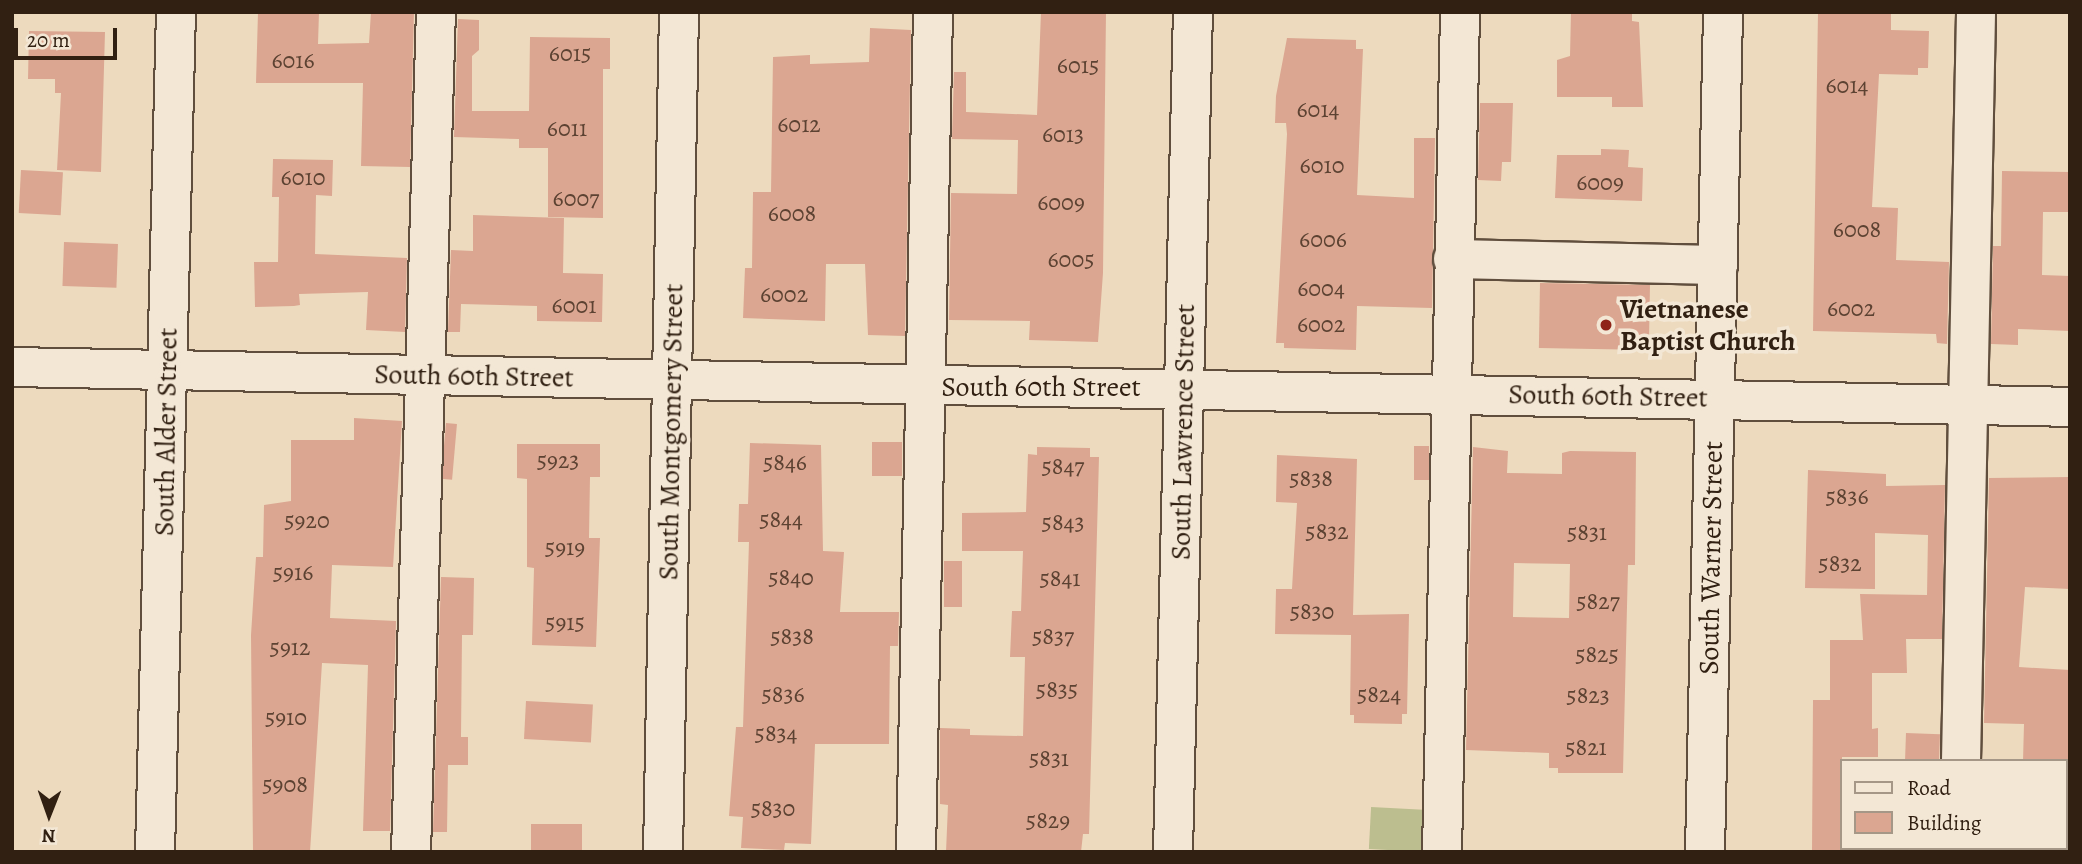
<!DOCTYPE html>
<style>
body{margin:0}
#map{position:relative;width:2082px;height:864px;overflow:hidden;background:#eddabe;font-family:Alegreya,serif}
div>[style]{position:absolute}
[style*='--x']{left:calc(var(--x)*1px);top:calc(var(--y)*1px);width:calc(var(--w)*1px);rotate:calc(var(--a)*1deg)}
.green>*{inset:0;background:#bcbe8f;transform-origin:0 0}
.building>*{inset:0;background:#dba691;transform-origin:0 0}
.roads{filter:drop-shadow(2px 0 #604e3d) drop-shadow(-2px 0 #604e3d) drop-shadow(0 2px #604e3d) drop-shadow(0 -2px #604e3d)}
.minor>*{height:38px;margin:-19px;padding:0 19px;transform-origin:19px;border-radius:19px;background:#f3e7d5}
.dots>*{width:19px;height:19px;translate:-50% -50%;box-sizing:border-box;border:4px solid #f3e7d5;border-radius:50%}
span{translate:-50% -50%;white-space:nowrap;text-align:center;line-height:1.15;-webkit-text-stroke:7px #f3e7d5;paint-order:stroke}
.number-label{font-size:24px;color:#5c4232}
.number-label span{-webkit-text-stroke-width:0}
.poi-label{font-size:28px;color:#312012;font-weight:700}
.left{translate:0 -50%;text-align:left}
.street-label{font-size:28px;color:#312012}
.frame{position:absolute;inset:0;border:14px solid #312012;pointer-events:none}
.legend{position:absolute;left:1840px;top:759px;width:228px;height:91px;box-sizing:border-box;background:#f3e7d5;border:2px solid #a59787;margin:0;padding:9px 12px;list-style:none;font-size:21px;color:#312012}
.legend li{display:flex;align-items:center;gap:14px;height:35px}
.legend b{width:35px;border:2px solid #a59787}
.north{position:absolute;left:14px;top:780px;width:70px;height:70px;-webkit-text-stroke:5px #f3e7d5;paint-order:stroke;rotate:181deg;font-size:19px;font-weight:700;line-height:28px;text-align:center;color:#312012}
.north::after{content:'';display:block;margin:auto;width:24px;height:32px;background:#312012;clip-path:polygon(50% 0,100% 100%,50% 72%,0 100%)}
.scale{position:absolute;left:14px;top:28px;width:103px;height:32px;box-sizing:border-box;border:4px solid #312012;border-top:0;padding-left:9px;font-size:21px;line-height:24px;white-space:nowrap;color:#312012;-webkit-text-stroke:5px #f3e7d5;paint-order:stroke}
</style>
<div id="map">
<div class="green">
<div style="left:1428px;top:810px;width:42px;height:57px;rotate:93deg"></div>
</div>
<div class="building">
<div style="clip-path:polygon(258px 12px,319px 12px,318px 44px,369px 43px,371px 12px,414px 12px,410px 167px,361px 166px,363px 83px,256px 83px)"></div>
<div style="clip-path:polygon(1041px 12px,1106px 12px,1103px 273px,1098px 342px,1029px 340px,1030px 321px,949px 320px,951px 193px,1017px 194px,1018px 140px,952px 139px,954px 72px,966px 72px,966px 112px,1037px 115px)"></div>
<div style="clip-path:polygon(1571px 12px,1632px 12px,1632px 21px,1639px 22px,1643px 107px,1612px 107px,1612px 97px,1557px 97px,1557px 60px,1570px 56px)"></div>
<div style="clip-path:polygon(1818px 12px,1891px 12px,1891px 30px,1929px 31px,1928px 68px,1918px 68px,1918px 75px,1879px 74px,1872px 207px,1898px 208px,1896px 260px,1949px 262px,1947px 344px,1937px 343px,1936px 334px,1813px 331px)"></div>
<div style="clip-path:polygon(458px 19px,479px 20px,479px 50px,472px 56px,472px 111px,529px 111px,530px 37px,610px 38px,610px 69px,603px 69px,603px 218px,548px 217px,548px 148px,519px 148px,519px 139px,454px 137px)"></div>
<div style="clip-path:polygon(870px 28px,911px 30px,905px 336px,868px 335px,865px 264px,826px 264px,825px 321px,743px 318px,745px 268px,752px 268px,753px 192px,771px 192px,773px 57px,810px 55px,810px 64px,869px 62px)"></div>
<div style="clip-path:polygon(29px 31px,105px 32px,101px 172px,57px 170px,61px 93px,55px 93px,55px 79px,28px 79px)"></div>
<div style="clip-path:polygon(1287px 38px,1356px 40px,1356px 49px,1363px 49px,1357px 195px,1414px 198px,1414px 138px,1435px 138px,1432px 308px,1357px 306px,1356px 350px,1284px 348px,1284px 343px,1276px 343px,1287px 134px,1286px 123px,1275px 123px,1276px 96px)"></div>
<div style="clip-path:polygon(1480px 103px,1513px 103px,1511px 162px,1502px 162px,1501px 181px,1478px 180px)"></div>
<div style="clip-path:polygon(1601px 149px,1629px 150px,1628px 167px,1643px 168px,1642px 201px,1555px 198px,1557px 155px,1601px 155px)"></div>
<div style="clip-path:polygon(273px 159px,333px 160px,332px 196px,316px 195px,315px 254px,407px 258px,405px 332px,366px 330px,368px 292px,299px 294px,300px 305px,294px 306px,255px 307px,254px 262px,278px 262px,279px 197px,272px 197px)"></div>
<div style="left:21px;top:170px;width:42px;height:43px;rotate:3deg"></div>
<div style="clip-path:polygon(2002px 171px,2070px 172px,2070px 212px,2043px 212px,2042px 275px,2070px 276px,2070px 331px,2018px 329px,2018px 345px,1991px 344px,1993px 246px,2001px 246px)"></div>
<div style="clip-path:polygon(473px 215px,564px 218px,563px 273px,603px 274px,602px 322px,537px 321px,537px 306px,461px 304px,460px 332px,448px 332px,451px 250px,473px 251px)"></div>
<div style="left:64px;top:242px;width:54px;height:44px;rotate:2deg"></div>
<div style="left:1540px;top:283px;width:110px;height:65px;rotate:1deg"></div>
<div style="clip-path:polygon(354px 418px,402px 421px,393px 567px,332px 565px,330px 618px,396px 621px,390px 831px,363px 831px,368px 665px,322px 663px,310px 852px,253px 852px,251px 635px,256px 557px,263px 557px,264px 505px,291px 501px,291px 440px,354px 440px)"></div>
<div style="left:446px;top:423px;width:11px;height:56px;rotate:5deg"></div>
<div style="left:902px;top:442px;width:34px;height:30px;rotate:90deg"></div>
<div style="clip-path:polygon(750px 443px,821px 445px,823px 551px,844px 552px,840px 612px,899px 612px,898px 646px,890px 646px,889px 744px,815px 744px,811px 844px,785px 843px,784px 850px,741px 848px,743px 817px,729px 816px,736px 727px,743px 727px,749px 542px,738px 542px,739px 504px,748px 504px)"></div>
<div style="clip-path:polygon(517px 444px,600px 444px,600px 477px,590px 477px,589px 538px,600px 538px,596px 647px,532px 645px,534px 568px,527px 567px,527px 479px,517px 478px)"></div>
<div style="left:1414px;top:446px;width:15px;height:34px"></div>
<div style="clip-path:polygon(1037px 447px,1090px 448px,1090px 457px,1099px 457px,1089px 834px,1083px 834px,1081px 852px,946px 852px,948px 805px,940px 804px,940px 728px,970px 729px,970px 735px,1023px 736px,1025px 657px,1010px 657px,1012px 611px,1021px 611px,1023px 551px,962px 551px,962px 513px,1026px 512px,1028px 454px,1037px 455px)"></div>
<div style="clip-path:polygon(evenodd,1473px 447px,1508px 451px,1507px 473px,1562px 474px,1562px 453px,1570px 451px,1636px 452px,1635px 565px,1628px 565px,1623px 773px,1558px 773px,1558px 768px,1549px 768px,1549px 753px,1466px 750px,1473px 447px,1514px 563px,1570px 564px,1569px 618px,1513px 617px,1514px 563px)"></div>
<div style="clip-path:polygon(1277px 455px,1357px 459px,1353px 615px,1409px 614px,1407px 714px,1402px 714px,1402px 724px,1354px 723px,1354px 715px,1350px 715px,1351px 635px,1275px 634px,1276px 589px,1292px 589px,1297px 503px,1276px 502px)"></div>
<div style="clip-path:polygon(1808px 470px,1886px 474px,1886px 486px,1945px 485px,1942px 639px,1906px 639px,1907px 673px,1872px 673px,1872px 729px,1878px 728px,1878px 757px,1842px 757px,1842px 852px,1812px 852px,1813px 700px,1830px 700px,1830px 640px,1863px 640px,1860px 594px,1927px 595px,1928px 535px,1875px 533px,1875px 589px,1805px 588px)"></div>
<div style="clip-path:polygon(2070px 477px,2070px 589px,2025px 587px,2019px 667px,2070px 670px,2070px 761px,2023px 761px,2024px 724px,1984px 723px,1989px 478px)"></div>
<div style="left:944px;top:561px;width:18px;height:46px"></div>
<div style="clip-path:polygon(441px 577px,474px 578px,473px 635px,462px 635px,461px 737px,468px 737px,468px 765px,448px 765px,447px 832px,433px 832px)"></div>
<div style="left:526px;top:701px;width:67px;height:38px;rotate:3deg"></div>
<div style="left:1906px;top:733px;width:34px;height:28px;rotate:2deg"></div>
<div style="left:531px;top:824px;width:51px;height:28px"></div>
</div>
<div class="roads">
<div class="minor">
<div style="--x:1453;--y:259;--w:265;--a:1.3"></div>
<div style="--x:12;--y:367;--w:2058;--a:1.11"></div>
<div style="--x:1961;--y:761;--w:749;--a:-88.85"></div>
<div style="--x:155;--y:852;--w:840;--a:-88.57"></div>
<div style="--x:411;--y:852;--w:840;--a:-88.3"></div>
<div style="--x:663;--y:852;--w:840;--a:-88.91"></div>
<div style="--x:916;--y:852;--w:840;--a:-88.84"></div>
<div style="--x:1173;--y:852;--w:840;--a:-88.64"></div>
<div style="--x:1442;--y:852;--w:840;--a:-88.77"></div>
<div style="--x:1705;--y:852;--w:840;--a:-88.77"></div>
<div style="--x:1959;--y:852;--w:4;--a:-90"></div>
</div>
</div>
<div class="dots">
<div style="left:1606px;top:325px;background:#8f2418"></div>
</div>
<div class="number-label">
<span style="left:570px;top:54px">6015</span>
<span style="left:293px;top:61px">6016</span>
<span style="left:1078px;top:66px">6015</span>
<span style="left:1847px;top:86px">6014</span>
<span style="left:1318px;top:110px">6014</span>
<span style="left:799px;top:125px">6012</span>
<span style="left:567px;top:129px">6011</span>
<span style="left:1063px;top:135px">6013</span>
<span style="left:1322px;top:166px">6010</span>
<span style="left:303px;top:178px">6010</span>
<span style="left:1600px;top:183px">6009</span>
<span style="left:576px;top:199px">6007</span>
<span style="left:1061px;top:203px">6009</span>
<span style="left:792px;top:214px">6008</span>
<span style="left:1857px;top:230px">6008</span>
<span style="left:1323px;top:240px">6006</span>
<span style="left:1071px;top:260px">6005</span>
<span style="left:1321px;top:289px">6004</span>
<span style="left:784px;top:295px">6002</span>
<span style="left:574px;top:306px">6001</span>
<span style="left:1851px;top:309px">6002</span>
<span style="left:1321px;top:325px">6002</span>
<span style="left:558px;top:461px">5923</span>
<span style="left:785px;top:463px">5846</span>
<span style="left:1063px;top:467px">5847</span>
<span style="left:1311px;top:479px">5838</span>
<span style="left:1847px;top:497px">5836</span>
<span style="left:781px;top:520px">5844</span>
<span style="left:307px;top:521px">5920</span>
<span style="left:1063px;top:523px">5843</span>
<span style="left:1327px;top:532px">5832</span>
<span style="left:1587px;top:533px">5831</span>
<span style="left:565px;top:548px">5919</span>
<span style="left:1840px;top:564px">5832</span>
<span style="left:293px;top:573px">5916</span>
<span style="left:791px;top:578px">5840</span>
<span style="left:1060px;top:579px">5841</span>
<span style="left:1598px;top:602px">5827</span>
<span style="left:1312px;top:612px">5830</span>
<span style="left:565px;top:623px">5915</span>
<span style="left:792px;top:637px">5838</span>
<span style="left:1053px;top:637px">5837</span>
<span style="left:290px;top:648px">5912</span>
<span style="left:1597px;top:655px">5825</span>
<span style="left:1057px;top:690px">5835</span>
<span style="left:783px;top:695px">5836</span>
<span style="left:1379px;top:695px">5824</span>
<span style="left:1588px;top:696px">5823</span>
<span style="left:286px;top:718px">5910</span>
<span style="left:776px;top:734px">5834</span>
<span style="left:1586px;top:748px">5821</span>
<span style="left:1049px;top:759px">5831</span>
<span style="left:285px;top:785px">5908</span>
<span style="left:773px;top:809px">5830</span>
<span style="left:1048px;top:821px">5829</span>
</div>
<div class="poi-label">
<span class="left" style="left:1620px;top:325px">Vietnanese<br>Baptist Church</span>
</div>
<div class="street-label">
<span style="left:474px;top:376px;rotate:1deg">South 60th Street</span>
<span style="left:1041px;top:387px">South 60th Street</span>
<span style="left:1608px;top:396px;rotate:1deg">South 60th Street</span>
<span style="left:166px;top:432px;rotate:-89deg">South Alder Street</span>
<span style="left:671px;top:432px;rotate:-89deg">South Montgomery Street</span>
<span style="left:1183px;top:432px;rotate:-89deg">South Lawrence Street</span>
<span style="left:1711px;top:558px;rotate:-89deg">South Warner Street</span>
</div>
<div class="frame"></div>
<ul class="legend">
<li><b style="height:9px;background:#f3e7d5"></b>Road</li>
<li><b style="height:19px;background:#dba691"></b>Building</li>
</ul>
<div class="north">N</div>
<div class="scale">20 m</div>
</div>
